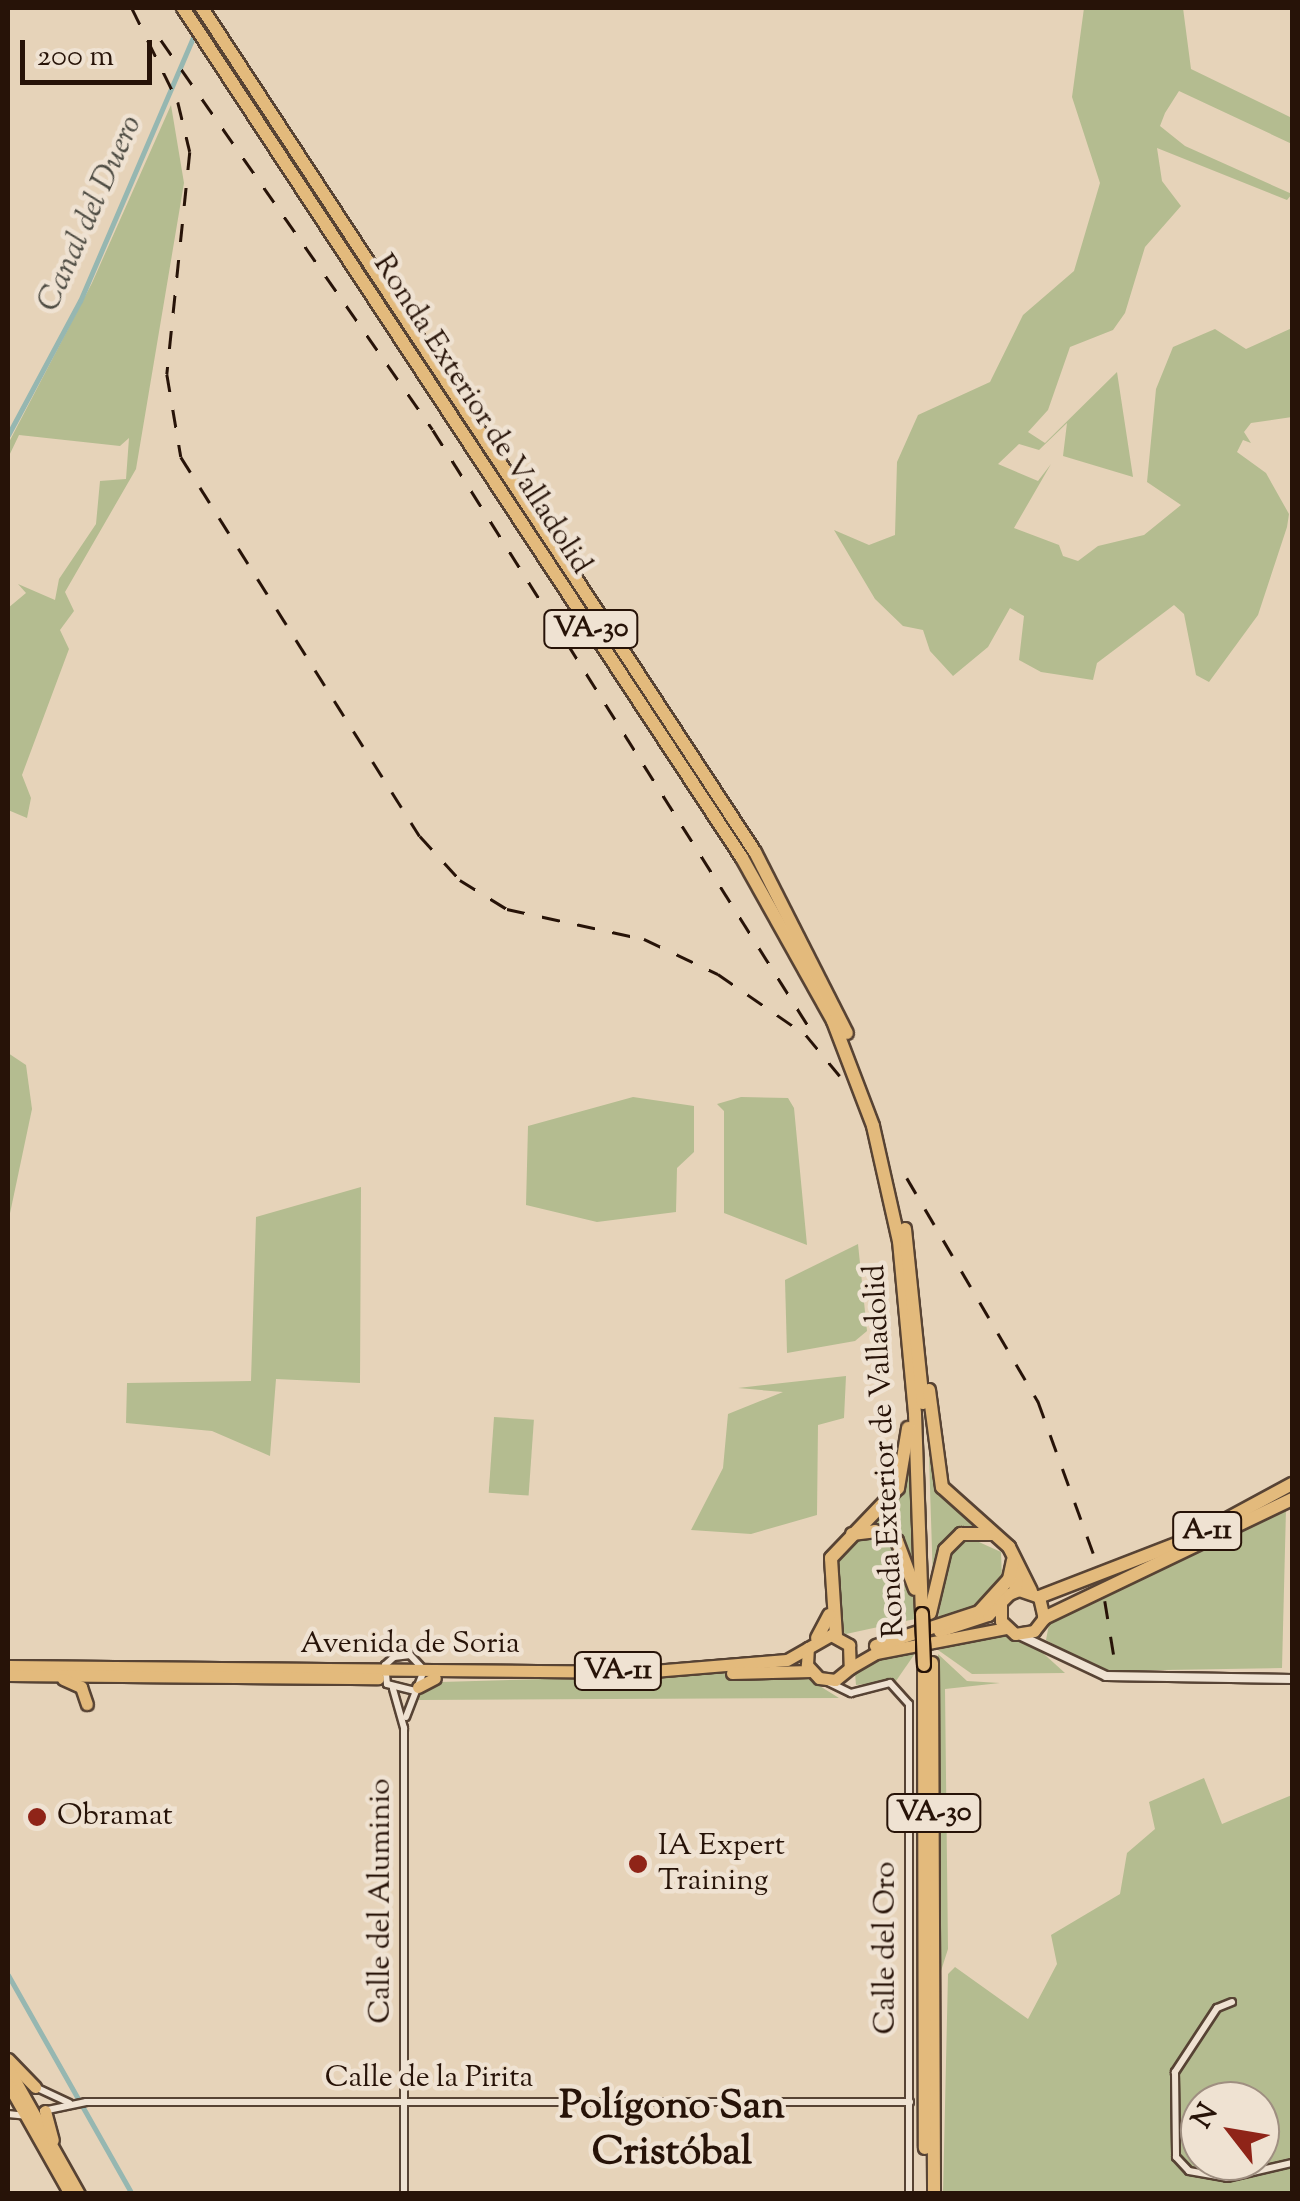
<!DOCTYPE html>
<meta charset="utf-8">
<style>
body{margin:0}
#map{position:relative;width:1300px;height:2201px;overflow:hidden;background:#e6d3b9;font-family:"Sorts Mill Goudy",serif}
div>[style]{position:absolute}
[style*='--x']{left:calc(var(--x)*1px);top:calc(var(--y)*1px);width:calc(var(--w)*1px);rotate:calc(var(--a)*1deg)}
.green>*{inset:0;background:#b4bc90;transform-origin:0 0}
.canal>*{height:5px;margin:-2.5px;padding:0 2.5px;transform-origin:2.5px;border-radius:2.5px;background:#96b7b1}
.roads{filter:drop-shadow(2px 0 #574334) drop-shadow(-2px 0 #574334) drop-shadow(0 2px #574334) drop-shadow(0 -2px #574334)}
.tertiary>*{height:6px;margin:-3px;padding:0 3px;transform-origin:3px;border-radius:3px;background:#efe2d2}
.secondary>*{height:8px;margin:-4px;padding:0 4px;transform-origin:4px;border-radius:4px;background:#efe2d2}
.trunk>*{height:11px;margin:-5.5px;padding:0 5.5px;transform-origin:5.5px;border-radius:5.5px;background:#e3ba7c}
.motorway>*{height:12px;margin:-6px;padding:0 6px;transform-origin:6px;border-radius:6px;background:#e3ba7c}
.rail>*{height:2.5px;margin-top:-1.25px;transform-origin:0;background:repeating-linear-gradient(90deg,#271308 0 18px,transparent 0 36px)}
.bridges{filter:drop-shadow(2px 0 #271308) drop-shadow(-2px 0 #271308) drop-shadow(0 2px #271308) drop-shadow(0 -2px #271308)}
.motorway-bridge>*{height:12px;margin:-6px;padding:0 6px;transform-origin:6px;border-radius:6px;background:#e3ba7c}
.dots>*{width:28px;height:28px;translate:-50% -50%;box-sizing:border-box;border:5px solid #efe2d2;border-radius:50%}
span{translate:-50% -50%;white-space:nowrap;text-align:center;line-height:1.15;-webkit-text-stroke:9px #efe2d2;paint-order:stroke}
.shield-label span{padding:2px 8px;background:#efe2d2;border:2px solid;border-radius:8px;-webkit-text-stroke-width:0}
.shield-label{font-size:28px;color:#271308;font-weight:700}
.street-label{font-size:30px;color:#271308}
.poi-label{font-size:30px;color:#271308}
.left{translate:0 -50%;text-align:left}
.water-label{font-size:32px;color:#4e4c43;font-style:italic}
.district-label{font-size:40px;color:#271308;font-weight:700}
.frame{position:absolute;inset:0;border:10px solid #271308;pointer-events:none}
.north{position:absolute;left:1180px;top:2081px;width:100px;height:100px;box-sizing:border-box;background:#efe2d2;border:2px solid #9f8f81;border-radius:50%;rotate:301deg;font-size:28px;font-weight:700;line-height:40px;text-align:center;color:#271308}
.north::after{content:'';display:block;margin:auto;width:35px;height:45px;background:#8f2418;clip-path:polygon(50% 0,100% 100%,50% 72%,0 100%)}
.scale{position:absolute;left:20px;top:40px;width:132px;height:45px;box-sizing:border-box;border:5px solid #271308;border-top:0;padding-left:12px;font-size:30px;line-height:35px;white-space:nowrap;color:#271308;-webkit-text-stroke:8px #efe2d2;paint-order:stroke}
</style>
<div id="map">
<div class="green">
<div style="clip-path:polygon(1084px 8px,1183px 8px,1191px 69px,1292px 118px,1292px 144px,1179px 91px,1165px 113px,1160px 126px,1185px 146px,1292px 194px,1287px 200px,1157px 148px,1162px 181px,1181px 206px,1145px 247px,1125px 313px,1113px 330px,1070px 347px,1048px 410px,1028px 432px,1045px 443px,1117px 372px,1133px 477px,1063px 456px,1067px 423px,1039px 450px,1019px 444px,998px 464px,1038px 481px,1051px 464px,1014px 528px,1059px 545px,1063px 556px,1078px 561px,1098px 546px,1144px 535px,1181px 505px,1147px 482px,1156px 389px,1173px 347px,1215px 329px,1246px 349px,1292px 328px,1292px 417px,1251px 423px,1244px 432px,1251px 443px,1243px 440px,1237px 452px,1266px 473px,1289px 514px,1287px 527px,1258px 615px,1209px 682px,1196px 675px,1184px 614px,1174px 605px,1097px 663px,1093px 680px,1041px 672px,1019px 660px,1024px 616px,1010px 608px,988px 647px,953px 676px,930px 651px,923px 630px,903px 626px,875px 599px,834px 530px,869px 545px,895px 535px,897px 462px,918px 415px,990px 382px,1023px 315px,1074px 271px,1100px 183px,1072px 97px)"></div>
<div style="clip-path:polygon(171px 105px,184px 183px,136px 469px,65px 592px,74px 611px,60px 630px,69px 649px,22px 775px,31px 798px,27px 818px,8px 810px,8px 608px,26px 593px,18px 584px,55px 600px,59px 579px,96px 524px,100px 481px,126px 479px,129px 438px,120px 446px,19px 435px,8px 458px,8px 444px,92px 283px)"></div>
<div style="clip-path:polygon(8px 1053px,26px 1065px,32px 1109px,9px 1218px)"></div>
<div style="clip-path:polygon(633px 1097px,694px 1106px,694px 1152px,677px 1168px,676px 1212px,597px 1222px,526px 1205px,528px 1126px)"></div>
<div style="clip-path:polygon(741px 1097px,788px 1098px,794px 1108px,807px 1245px,724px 1213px,724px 1111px,717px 1104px)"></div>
<div style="clip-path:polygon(361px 1187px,360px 1383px,276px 1379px,270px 1456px,212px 1431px,126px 1423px,127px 1383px,251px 1381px,256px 1217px)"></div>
<div style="clip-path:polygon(858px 1244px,867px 1331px,855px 1341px,787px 1353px,785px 1280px)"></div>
<div style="clip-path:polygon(846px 1376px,844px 1418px,818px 1425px,817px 1515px,751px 1534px,691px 1530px,723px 1468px,728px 1414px,783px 1392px,738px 1388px)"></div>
<div style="left:494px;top:1417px;width:40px;height:76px;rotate:4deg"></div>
<div style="clip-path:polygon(912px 1435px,916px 1580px,906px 1550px,869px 1528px)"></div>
<div style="clip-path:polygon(929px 1457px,952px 1506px,984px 1527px,962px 1531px,933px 1581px)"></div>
<div style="clip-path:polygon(1286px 1509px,1282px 1668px,1101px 1671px,1046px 1640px,1050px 1619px)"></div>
<div style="clip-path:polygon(864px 1533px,891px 1540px,913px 1589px,915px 1619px,846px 1634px,837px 1628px,837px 1554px)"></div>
<div style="clip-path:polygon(970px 1538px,1001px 1552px,1002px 1579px,970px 1608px,938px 1618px,950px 1552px)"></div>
<div style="clip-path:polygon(996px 1633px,1034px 1645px,1065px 1673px,972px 1674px,938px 1650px)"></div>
<div style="clip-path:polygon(916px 1652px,896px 1681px,856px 1685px,855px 1673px,867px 1663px)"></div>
<div style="clip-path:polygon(938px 1654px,967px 1681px,1000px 1683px,945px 1689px,948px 1949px,941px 1971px)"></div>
<div style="clip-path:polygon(781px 1672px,802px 1675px,839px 1698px,418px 1700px,412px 1709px,424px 1688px,441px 1682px)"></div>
<div style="clip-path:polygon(evenodd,1204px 1778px,1222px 1824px,1292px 1795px,1292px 2193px,943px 2194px,948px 1974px,955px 1967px,1028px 2019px,1057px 1964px,1051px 1935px,1120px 1894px,1127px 1853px,1155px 1829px,1149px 1802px,1204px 1778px,1200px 2101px,1260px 2101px,1260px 2161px,1200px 2161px,1200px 2101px)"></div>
</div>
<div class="canal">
<div style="--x:8;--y:435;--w:152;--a:-61.8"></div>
<div style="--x:80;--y:301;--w:315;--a:-66.8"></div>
<div style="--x:8;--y:1975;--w:252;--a:60.5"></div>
</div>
<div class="roads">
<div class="tertiary">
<div style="--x:826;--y:1681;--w:28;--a:26"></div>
<div style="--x:851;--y:1693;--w:40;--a:-14.4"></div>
<div style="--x:890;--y:1683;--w:28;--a:48"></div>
<div style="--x:909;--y:1704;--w:490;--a:90"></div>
<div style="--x:393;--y:1689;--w:41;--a:74.2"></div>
<div style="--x:404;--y:1728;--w:466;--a:90"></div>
<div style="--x:406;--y:1717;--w:50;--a:-69"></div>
<div style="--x:424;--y:1670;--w:21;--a:-133"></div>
<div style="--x:410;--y:1655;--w:16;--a:173"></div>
<div style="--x:394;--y:1657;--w:12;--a:138"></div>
<div style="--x:385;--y:1665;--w:19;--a:84"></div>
<div style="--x:387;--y:1684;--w:29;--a:14"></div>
<div style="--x:1232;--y:2002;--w:16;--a:158"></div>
<div style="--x:1217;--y:2008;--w:77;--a:123.3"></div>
<div style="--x:1175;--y:2072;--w:85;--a:89.3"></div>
<div style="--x:1176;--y:2157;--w:19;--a:47"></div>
<div style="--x:1189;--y:2171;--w:39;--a:10"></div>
<div style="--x:1227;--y:2178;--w:67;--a:-13"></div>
<div style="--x:33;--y:2086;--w:40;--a:25"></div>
<div style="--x:43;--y:2111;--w:44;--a:-11.8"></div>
<div style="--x:86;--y:2102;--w:824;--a:0"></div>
<div style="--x:8;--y:2114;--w:18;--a:6"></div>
</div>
<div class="secondary">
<div style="--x:1019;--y:1635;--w:96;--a:25.2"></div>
<div style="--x:1106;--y:1676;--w:186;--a:0.9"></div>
</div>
<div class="trunk">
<div style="--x:939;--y:1631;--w:52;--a:-18.1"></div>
<div style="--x:988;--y:1615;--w:30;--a:-45"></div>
<div style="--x:1009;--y:1594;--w:11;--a:-22"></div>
<div style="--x:1019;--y:1590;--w:21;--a:19"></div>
<div style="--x:1039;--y:1597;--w:22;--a:77"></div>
<div style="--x:1044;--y:1618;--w:16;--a:128"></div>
<div style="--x:1034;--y:1631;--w:19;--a:171"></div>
<div style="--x:1015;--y:1634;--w:19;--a:-137"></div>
<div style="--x:1001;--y:1621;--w:17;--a:-90"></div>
<div style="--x:8;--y:1666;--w:633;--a:0.54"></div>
<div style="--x:641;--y:1672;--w:146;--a:-4.7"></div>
<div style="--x:787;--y:1660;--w:51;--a:-29.6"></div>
<div style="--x:831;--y:1635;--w:21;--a:29"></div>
<div style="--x:849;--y:1645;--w:23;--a:88"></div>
<div style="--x:850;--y:1668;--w:19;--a:141"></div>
<div style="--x:835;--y:1680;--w:16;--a:-173"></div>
<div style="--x:819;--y:1678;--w:18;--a:-133"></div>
<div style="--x:807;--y:1665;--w:17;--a:-87"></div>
<div style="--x:850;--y:1668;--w:30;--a:-30"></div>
<div style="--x:876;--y:1653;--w:132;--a:-10.9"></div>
<div style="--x:732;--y:1673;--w:79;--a:-1.5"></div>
<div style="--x:8;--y:1675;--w:370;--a:0.5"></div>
<div style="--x:63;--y:1679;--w:20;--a:24"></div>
<div style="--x:81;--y:1687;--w:18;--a:71"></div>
<div style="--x:418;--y:1687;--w:19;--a:-28"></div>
<div style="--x:8;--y:2059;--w:39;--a:46"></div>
<div style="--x:8;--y:2068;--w:145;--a:60.6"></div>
<div style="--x:8;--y:2084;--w:126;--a:60.6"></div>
<div style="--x:45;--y:2111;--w:30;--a:75"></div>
</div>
<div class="motorway">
<div style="--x:183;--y:8;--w:1017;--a:56.67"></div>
<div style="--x:742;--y:858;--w:187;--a:60.8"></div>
<div style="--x:833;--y:1021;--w:112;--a:69.1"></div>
<div style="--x:873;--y:1126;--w:118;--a:77.3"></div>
<div style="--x:899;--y:1241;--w:174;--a:84.7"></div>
<div style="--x:915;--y:1414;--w:200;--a:88"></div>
<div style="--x:202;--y:8;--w:1009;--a:56.77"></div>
<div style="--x:755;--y:852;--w:203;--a:63.1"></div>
<div style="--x:905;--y:1229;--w:175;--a:84.1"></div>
<div style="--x:929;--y:1390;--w:98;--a:82.4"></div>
<div style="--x:942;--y:1487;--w:90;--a:41.8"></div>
<div style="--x:1009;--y:1547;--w:49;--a:63.4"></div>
<div style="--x:852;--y:1534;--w:23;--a:-7"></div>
<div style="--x:875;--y:1531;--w:24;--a:24"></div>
<div style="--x:897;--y:1541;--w:51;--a:69.4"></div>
<div style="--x:1015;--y:1591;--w:20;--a:-81"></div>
<div style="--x:1039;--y:1597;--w:164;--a:-21.1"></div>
<div style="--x:1192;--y:1538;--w:114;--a:-28.4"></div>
<div style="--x:930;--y:1613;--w:65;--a:-76.6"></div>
<div style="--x:945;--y:1550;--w:23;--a:-45"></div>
<div style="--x:961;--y:1534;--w:32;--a:0"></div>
<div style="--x:1044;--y:1618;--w:275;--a:-25.6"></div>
<div style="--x:836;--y:1636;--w:78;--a:-93.7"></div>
<div style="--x:831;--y:1558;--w:97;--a:-46.3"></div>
<div style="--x:898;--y:1488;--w:61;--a:-80.5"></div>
<div style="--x:817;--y:1638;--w:26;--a:-62"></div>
<div style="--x:876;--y:1646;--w:108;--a:-18.3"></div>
<div style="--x:979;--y:1612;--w:45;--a:-47.7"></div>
<div style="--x:1009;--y:1579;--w:19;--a:-78"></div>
<div style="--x:932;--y:1663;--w:531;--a:89.78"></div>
<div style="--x:924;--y:1673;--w:475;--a:89.9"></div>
</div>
</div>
<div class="rail">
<div style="--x:132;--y:8;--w:105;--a:63.9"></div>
<div style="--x:178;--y:102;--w:51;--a:76.5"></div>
<div style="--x:190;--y:152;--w:223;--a:95.9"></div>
<div style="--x:167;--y:374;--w:84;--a:80.4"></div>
<div style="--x:181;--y:457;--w:448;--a:57.8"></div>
<div style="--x:420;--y:836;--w:59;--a:47.7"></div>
<div style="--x:460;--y:880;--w:55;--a:31.7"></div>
<div style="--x:507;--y:909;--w:140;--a:12.4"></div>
<div style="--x:644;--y:939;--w:82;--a:25.3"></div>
<div style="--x:718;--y:974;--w:107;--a:34.7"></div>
<div style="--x:806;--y:1035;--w:53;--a:50.3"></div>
<div style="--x:161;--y:40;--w:475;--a:55.1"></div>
<div style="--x:433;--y:430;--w:715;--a:57.8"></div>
<div style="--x:907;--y:1178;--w:259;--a:59.6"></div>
<div style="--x:1038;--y:1401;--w:172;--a:70"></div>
<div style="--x:1105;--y:1601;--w:62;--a:80.7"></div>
</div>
<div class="bridges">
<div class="motorway-bridge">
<div style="--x:922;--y:1614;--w:51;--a:87.8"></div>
</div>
</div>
<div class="dots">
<div style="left:37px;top:1817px;background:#8f2418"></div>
<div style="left:638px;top:1864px;background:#8f2418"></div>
</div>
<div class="shield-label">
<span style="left:591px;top:629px">VA-30</span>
<span style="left:1207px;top:1531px">A-11</span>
<span style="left:618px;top:1671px">VA-11</span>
<span style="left:934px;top:1813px">VA-30</span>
</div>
<div class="street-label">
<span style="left:481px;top:415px;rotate:57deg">Ronda Exterior de Valladolid</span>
<span style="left:886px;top:1451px;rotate:-93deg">Ronda Exterior de Valladolid</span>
<span style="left:410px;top:1645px">Avenida de Soria</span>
<span style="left:382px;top:1901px;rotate:-90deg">Calle del Aluminio</span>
<span style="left:887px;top:1948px;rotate:-90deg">Calle del Oro</span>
<span style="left:429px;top:2079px">Calle de la Pirita</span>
</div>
<div class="poi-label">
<span class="left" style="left:57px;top:1817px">Obramat</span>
<span class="left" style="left:658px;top:1864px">IA Expert<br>Training</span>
</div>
<div class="water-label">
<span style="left:91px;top:214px;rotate:-66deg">Canal del Duero</span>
</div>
<div class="district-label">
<span style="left:672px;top:2131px">Polígono San<br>Cristóbal</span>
</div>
<div class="frame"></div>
<div class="north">N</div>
<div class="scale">200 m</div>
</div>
